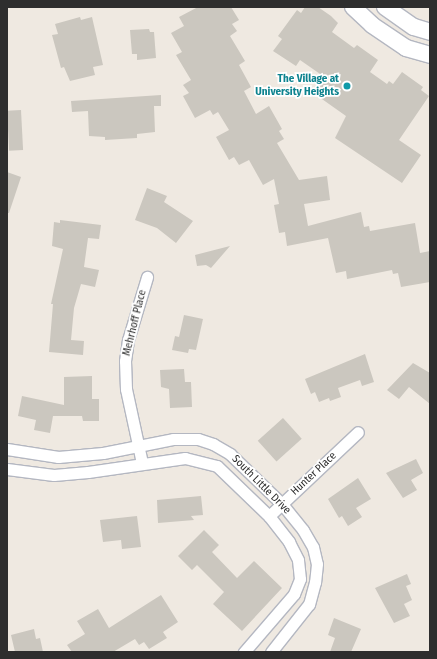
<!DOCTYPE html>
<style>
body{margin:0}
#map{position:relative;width:437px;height:659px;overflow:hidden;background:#efe9e1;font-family:"Fira Sans Condensed",sans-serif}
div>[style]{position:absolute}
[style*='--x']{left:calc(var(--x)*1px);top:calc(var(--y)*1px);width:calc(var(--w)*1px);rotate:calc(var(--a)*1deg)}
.building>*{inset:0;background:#cbc7bf;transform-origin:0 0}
.roads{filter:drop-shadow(1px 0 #b4b7c1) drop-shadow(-1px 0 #b4b7c1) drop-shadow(0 1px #b4b7c1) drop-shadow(0 -1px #b4b7c1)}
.street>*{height:11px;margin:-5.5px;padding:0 5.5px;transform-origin:5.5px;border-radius:5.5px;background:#fff}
.secondary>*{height:16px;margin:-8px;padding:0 8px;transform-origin:8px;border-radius:8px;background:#fff}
.dots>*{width:11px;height:11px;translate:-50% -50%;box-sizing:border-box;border:2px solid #fff;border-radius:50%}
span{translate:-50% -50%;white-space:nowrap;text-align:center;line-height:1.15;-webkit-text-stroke:3.5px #fff;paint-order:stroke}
.culture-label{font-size:11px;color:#0d838f;font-weight:700}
.right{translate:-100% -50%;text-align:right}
.street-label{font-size:11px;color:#2e2e2e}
.frame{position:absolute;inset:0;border:8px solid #2e2e2e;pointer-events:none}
</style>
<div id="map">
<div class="building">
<div style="clip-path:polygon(198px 7px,231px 7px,239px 20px,232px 24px,237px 31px,230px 36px,245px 61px,239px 65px,251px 87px,244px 91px,256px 114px,269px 106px,282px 129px,279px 131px,284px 139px,277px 143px,299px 180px,327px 176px,330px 200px,304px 204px,308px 226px,361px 212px,364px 227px,369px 226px,370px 231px,415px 223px,420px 253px,430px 251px,430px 282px,401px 287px,398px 273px,393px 274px,392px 270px,347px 279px,346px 271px,336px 273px,328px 238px,287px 246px,285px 232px,279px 233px,274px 205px,279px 204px,274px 179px,263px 185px,249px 160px,239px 165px,234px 157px,229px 160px,216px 137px,229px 130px,218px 112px,213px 115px,210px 110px,195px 118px,183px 96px,189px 93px,183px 85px,191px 80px,176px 55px,182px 52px,171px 33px,184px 26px,179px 17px)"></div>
<div style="clip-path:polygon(305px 7px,318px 7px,331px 16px,338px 23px,332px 32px,354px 48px,357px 45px,378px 60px,370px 72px,387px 84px,389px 81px,393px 84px,402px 72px,423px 87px,421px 90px,429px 96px,399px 140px,421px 155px,402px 183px,335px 138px,346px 116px,312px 92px,323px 76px,300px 60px,296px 66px,273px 51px,282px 39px,278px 36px,297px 10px,301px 13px)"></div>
<div style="clip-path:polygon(80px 17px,81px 20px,92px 17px,103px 65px,93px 67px,95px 75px,70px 81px,64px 67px,61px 68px,52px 35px,58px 34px,55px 24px)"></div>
<div style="clip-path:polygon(149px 29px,150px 32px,154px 32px,156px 58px,137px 60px,137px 54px,132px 54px,130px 30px)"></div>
<div style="clip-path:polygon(161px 95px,161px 106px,154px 106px,155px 132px,137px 134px,137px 138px,105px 140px,105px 137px,89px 136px,88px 111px,72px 112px,71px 101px)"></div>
<div style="left:21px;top:110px;width:40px;height:14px;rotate:87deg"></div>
<div style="clip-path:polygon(7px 172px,21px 177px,9px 213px,7px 213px)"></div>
<div style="clip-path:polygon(147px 188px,167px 196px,164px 202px,193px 221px,176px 243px,157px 228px,135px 220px)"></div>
<div style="clip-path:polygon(60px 220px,101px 225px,99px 239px,88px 238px,84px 267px,99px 270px,95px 287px,81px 284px,74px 308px,71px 340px,84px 341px,83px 355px,49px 352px,53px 304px,51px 304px,63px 249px,52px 246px,54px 222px,60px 223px)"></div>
<div style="clip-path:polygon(230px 246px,211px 268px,206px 265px,197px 266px,195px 255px)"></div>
<div style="clip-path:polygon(184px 315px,203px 319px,196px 350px,189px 349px,188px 353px,172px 350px,175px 336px,179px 337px)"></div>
<div style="clip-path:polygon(365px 354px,374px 382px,362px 386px,360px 380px,338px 388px,341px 397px,330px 401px,329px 398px,319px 402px,315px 392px,311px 394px,305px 379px)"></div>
<div style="clip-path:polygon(413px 363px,430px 373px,430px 404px,409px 387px,399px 399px,387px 390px)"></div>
<div style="clip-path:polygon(184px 369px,185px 382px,191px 382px,192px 407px,170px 408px,169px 389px,161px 387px,160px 370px)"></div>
<div style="clip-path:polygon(92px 376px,92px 399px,99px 399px,99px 421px,83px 421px,82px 416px,53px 416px,50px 433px,34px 430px,36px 420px,18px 416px,22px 396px,64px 405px,64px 377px)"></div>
<div style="left:283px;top:418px;width:28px;height:34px;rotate:48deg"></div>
<div style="clip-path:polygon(416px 459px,423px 473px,411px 480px,417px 490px,403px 498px,386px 473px)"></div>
<div style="clip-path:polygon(358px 478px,371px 499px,356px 508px,362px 517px,348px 526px,342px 516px,339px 518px,328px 499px)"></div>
<div style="clip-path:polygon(201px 496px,203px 515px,191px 516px,194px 520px,158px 523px,157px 500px)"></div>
<div style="clip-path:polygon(137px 516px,141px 547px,122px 549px,121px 540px,103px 542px,100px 520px)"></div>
<div style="clip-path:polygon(204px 530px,219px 545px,212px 552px,237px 578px,254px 561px,282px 588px,242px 631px,213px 604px,224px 592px,197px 565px,192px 570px,178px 556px)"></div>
<div style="clip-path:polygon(407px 574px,411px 584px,406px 586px,412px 600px,404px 604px,410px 616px,394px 623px,375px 588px)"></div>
<div style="clip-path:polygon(161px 595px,178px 622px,163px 632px,167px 638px,149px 649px,144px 642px,139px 645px,135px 639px,113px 652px,72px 652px,67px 645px,85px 634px,77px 621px,98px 609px,109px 628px)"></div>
<div style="clip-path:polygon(334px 618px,361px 629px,351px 652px,330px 652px,335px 638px,328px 635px)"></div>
<div style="clip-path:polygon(34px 629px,36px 639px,40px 638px,43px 652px,15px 652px,11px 635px)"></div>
</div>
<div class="roads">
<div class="street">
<div style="--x:7;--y:449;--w:52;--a:8.9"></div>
<div style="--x:58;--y:457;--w:45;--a:-5.1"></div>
<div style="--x:103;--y:453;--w:71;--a:-11.3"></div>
<div style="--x:173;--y:439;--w:25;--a:0"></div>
<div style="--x:198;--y:439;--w:16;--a:18"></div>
<div style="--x:213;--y:444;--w:20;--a:30"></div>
<div style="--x:230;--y:454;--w:72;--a:43.9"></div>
<div style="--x:282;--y:504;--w:33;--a:51"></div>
<div style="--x:303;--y:530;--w:20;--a:60"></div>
<div style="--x:313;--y:547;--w:17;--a:77"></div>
<div style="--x:317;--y:564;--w:18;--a:96"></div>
<div style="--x:315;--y:582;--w:23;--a:105"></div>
<div style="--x:309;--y:604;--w:61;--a:128.4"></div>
<div style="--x:142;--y:463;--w:76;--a:-102.2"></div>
<div style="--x:126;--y:389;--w:28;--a:-92"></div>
<div style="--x:125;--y:361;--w:21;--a:-82"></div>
<div style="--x:128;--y:340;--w:66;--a:-73.2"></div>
<div style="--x:7;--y:469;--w:47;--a:7.3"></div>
<div style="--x:54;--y:475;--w:34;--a:-5"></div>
<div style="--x:88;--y:472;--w:98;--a:-8.2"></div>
<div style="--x:185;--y:458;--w:33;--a:14"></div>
<div style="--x:217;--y:466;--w:72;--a:43.9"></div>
<div style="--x:269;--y:516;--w:33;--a:52"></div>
<div style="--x:289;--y:542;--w:20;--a:63"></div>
<div style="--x:298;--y:560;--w:19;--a:84"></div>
<div style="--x:300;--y:579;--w:16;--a:112"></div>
<div style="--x:294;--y:594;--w:77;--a:130.8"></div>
<div style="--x:269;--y:516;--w:122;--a:-43.3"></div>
</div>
<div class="secondary">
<div style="--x:353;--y:7;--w:26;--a:43"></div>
<div style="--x:372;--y:25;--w:41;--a:34.1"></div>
<div style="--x:406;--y:48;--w:25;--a:16"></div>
<div style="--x:385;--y:7;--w:35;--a:35"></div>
<div style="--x:414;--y:27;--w:17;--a:17"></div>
</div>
</div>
<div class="dots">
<div style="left:347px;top:86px;background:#0f9aa8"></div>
</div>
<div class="culture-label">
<span class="right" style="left:339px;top:86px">The Village at<br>University Heights</span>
</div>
<div class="street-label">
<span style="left:135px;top:323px;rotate:-76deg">Mehrhoff Place</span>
<span style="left:314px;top:474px;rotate:-43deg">Hunter Place</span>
<span style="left:261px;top:485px;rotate:45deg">South Little Drive</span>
</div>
<div class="frame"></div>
</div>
